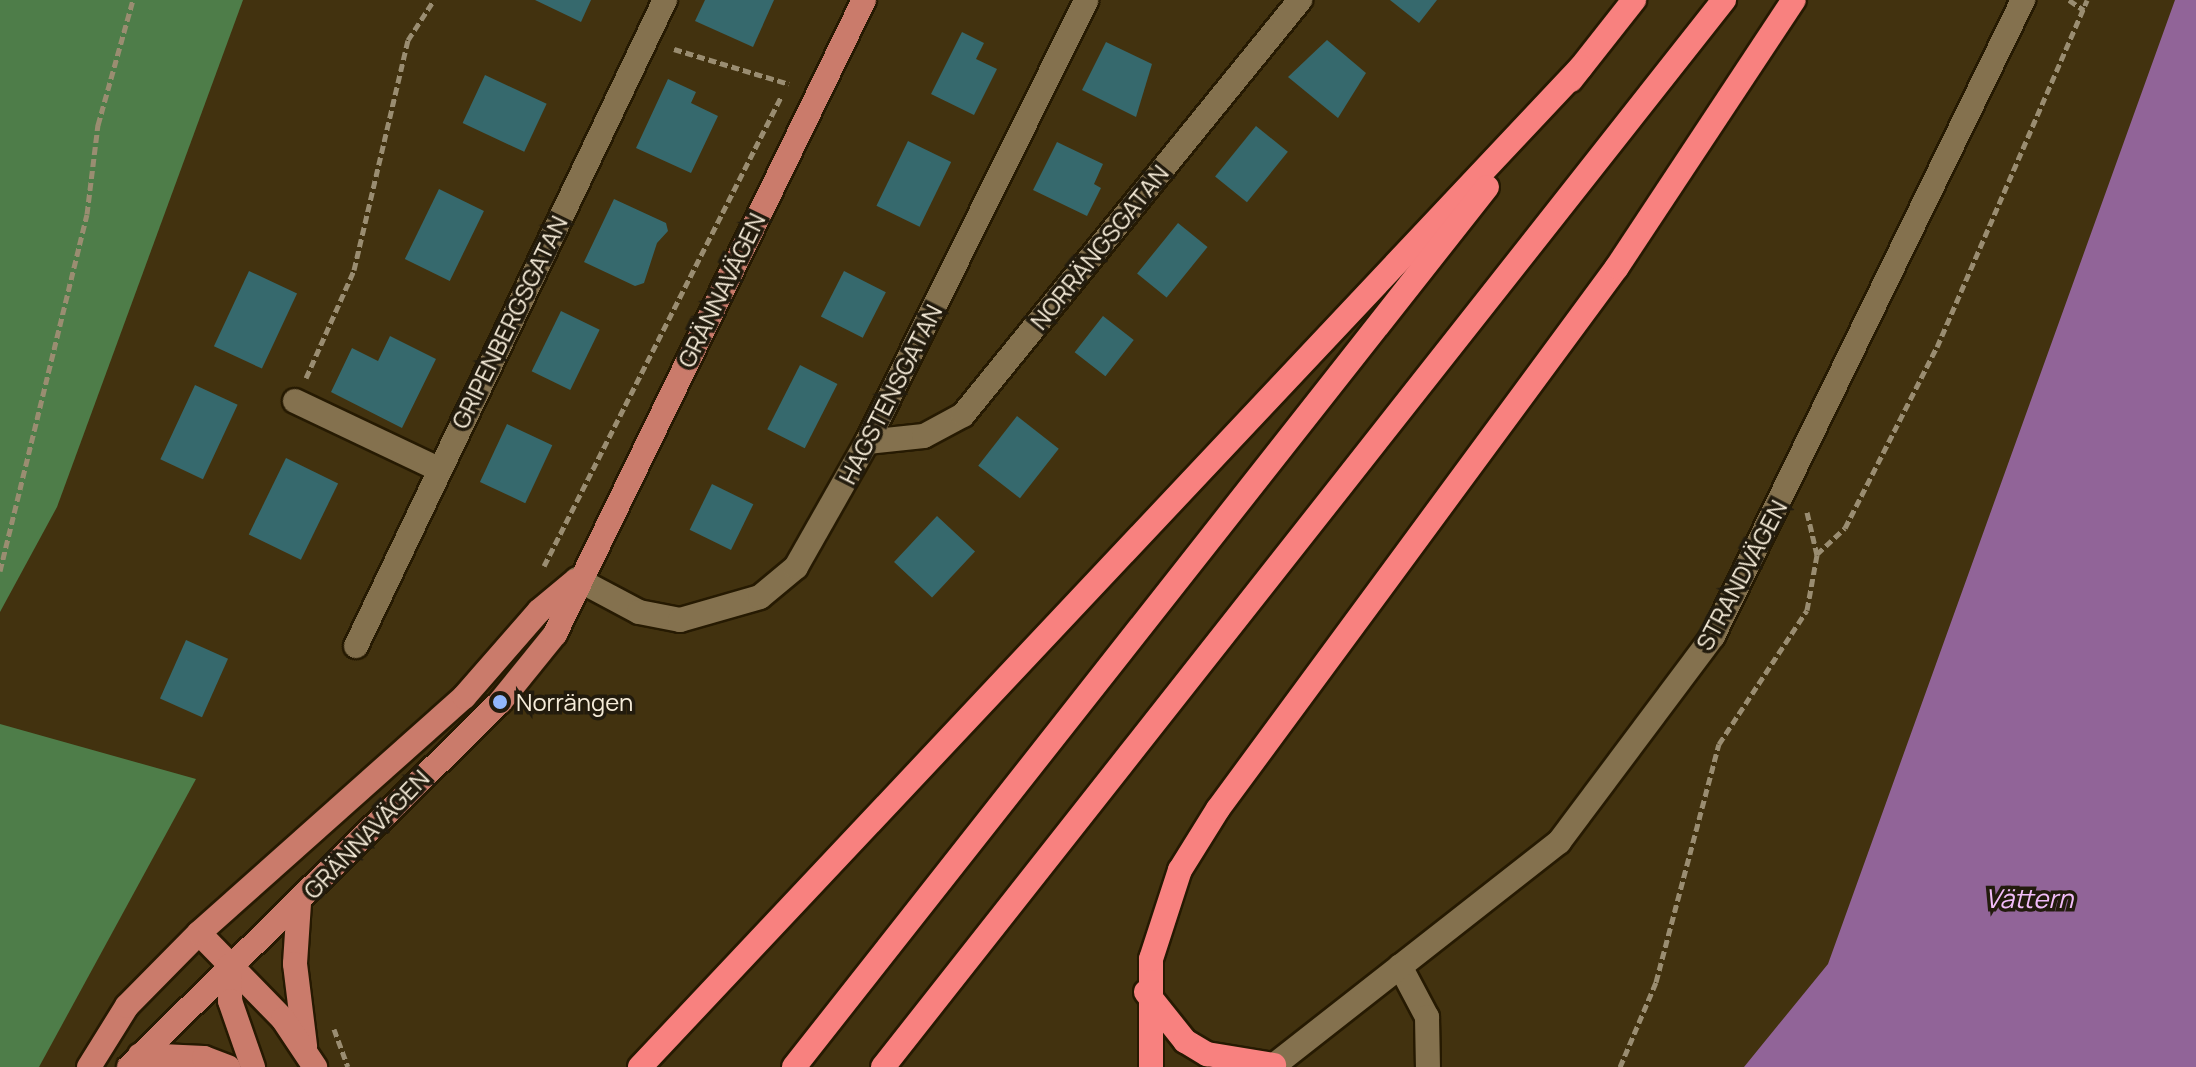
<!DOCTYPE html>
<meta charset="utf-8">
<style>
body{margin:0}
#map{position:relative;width:2196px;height:1067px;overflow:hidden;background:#42320f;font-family:Manrope,sans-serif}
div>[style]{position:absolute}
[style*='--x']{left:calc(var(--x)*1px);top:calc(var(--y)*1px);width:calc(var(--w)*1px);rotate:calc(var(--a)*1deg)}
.forest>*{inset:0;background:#4e7d49}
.water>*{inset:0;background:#916498}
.building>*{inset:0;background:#36696d;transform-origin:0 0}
.path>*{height:5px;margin-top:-2.5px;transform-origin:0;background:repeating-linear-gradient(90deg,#9a8d71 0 8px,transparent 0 12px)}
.roads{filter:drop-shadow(2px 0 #261a02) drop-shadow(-2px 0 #261a02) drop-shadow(0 2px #261a02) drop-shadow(0 -2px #261a02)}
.minor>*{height:24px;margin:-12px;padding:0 12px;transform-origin:12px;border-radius:12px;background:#84714e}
.major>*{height:24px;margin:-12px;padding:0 12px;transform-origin:12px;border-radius:12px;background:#ca7b6b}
.highway>*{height:24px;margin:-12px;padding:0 12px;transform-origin:12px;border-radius:12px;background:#f8817f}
.dots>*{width:22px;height:22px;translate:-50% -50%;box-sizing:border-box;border:4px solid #221b0d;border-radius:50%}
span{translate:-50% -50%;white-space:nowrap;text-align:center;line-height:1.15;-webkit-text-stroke:7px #221b0d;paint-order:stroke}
.street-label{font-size:24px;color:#f6ecd9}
.poi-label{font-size:24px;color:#f6ecd9}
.left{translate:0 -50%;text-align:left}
.water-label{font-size:26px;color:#f2bdf9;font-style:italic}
</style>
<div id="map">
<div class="forest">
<div style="clip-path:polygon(0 0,243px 0,57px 507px,0 612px)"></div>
<div style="clip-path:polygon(0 724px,196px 779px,39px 1067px,0 1067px)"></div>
</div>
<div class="water">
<div style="clip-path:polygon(2175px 0,2196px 0,2196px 1067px,1744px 1067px,1828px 964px)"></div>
</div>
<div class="building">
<div style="clip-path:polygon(535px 0,591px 0,581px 22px)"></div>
<div style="clip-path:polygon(705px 0,774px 0,753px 47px,695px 21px)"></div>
<div style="clip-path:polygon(1390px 0,1437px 0,1419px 23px)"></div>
<div style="clip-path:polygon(962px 32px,984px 43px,976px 59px,997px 69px,974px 115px,931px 94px)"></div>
<div style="clip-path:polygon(1327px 40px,1366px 73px,1338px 118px,1288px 77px)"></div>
<div style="clip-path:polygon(1106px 42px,1152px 64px,1136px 117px,1082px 90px)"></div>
<div style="left:485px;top:75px;width:68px;height:53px;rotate:25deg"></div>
<div style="clip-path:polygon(668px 79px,696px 92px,691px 103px,718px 116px,691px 173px,636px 148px)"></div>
<div style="left:1256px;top:126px;width:41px;height:65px;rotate:39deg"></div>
<div style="left:908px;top:141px;width:48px;height:72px;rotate:26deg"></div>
<div style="clip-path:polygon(1057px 142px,1103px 164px,1094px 184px,1101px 188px,1087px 216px,1033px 190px)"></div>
<div style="left:439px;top:189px;width:50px;height:78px;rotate:26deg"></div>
<div style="clip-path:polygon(614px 199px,666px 223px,668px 231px,657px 243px,644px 283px,635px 286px,584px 262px)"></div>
<div style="left:1178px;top:223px;width:38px;height:65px;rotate:39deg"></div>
<div style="left:249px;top:271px;width:53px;height:83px;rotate:25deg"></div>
<div style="left:844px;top:271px;width:47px;height:51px;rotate:27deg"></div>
<div style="left:561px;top:311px;width:43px;height:67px;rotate:26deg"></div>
<div style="left:1103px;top:316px;width:39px;height:46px;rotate:38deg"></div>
<div style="clip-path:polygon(390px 336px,436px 359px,402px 428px,331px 392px,352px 348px,378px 361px)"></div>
<div style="left:800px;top:365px;width:42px;height:72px;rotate:27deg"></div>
<div style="left:195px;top:385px;width:47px;height:82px;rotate:25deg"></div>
<div style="left:1017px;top:416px;width:53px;height:63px;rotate:38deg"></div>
<div style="left:507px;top:424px;width:50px;height:64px;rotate:25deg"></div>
<div style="left:286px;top:458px;width:58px;height:85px;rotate:26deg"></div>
<div style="left:712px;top:484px;width:46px;height:51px;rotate:26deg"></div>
<div style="left:937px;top:516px;width:52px;height:63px;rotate:43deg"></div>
<div style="left:186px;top:640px;width:46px;height:64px;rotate:24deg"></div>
</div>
<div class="path">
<div style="--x:2069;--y:0;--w:18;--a:34"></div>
<div style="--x:674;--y:49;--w:120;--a:16.9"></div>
<div style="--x:306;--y:378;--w:118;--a:-66"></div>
<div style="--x:354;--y:270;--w:236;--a:-76.8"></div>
<div style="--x:408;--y:40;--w:48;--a:-57"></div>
<div style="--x:1817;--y:554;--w:38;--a:-43"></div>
<div style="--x:1845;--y:528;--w:203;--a:-63.1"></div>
<div style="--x:1937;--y:347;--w:378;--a:-66.6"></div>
<div style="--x:544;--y:566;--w:525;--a:-63.19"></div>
<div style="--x:0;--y:571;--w:367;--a:-76.3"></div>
<div style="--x:87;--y:214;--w:90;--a:-83"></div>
<div style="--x:98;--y:125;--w:130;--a:-74.4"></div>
<div style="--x:334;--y:1029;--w:40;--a:69.8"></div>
<div style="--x:1620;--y:1067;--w:92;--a:-67"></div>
<div style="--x:1656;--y:982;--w:246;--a:-75.2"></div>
<div style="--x:1719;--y:744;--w:160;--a:-56.7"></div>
<div style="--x:1807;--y:610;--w:56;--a:-79.7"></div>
<div style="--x:1817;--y:555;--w:44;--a:-103.1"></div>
</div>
<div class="roads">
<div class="minor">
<div style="--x:295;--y:401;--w:158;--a:25.4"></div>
<div style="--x:867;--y:442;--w:57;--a:-6"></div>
<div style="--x:924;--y:436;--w:44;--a:-28.3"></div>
<div style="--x:963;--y:415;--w:535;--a:-50.92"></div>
<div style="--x:577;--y:579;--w:70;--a:28"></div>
<div style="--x:639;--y:612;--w:42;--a:11"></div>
<div style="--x:680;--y:620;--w:83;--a:-16"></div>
<div style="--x:760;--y:597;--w:47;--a:-39.8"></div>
<div style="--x:796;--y:567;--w:144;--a:-60.4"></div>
<div style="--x:867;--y:442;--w:493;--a:-63.6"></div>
<div style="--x:356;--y:646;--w:716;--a:-64.44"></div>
<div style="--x:1400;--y:966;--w:58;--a:62.1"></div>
<div style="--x:1427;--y:1017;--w:50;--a:88.9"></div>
<div style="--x:1272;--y:1067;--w:365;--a:-38.1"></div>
<div style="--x:1559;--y:842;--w:257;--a:-53.2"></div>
<div style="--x:1713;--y:636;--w:708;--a:-64.01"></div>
</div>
<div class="major">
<div style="--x:299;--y:903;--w:61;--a:93.8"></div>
<div style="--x:295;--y:964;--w:83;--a:83"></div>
<div style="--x:199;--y:933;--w:120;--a:45.7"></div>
<div style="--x:283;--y:1019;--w:58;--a:56.3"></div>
<div style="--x:229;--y:966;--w:35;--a:88"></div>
<div style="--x:230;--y:1001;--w:70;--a:70.8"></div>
<div style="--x:140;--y:1055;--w:64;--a:2.7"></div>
<div style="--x:204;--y:1058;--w:26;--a:21"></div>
<div style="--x:89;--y:1067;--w:72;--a:-58.1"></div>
<div style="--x:127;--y:1006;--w:103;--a:-45.4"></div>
<div style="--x:199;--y:933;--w:355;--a:-41.7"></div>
<div style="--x:464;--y:697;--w:114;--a:-48.9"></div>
<div style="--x:539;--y:611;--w:47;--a:-39.8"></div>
<div style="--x:129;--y:1067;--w:520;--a:-44.53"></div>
<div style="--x:500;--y:702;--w:87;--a:-51"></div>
<div style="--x:555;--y:634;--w:705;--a:-64.02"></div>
</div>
<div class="highway">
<div style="--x:1571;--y:80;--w:102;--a:-51.8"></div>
<div style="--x:1146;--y:992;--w:63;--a:51.5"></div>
<div style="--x:1185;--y:1041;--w:26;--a:31"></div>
<div style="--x:1207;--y:1054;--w:68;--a:9.3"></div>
<div style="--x:640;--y:1067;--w:1373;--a:-46.74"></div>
<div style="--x:794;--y:1067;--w:1120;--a:-51.78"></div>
<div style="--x:883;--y:1067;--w:1359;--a:-51.76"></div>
<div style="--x:1151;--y:1067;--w:108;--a:-90"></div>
<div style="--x:1151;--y:959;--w:94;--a:-72"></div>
<div style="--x:1180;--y:870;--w:72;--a:-58.1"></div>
<div style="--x:1218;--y:809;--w:673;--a:-53.64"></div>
<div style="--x:1617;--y:267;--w:320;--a:-56.5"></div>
</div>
</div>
<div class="dots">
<div style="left:500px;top:702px;background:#92b7fd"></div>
</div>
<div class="street-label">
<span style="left:1099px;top:247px;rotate:-51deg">NORRÄNGSGATAN</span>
<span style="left:721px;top:290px;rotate:-64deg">GRÄNNAVÄGEN</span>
<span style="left:509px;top:322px;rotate:-64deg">GRIPENBERGSGATAN</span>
<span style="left:890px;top:394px;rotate:-63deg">HAGSTENSGATAN</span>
<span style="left:1741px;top:575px;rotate:-62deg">STRANDVÄGEN</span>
<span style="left:366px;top:834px;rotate:-46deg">GRÄNNAVÄGEN</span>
</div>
<div class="poi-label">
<span class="left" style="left:516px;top:702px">Norrängen</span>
</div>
<div class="water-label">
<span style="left:2029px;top:899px">Vättern</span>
</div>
</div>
